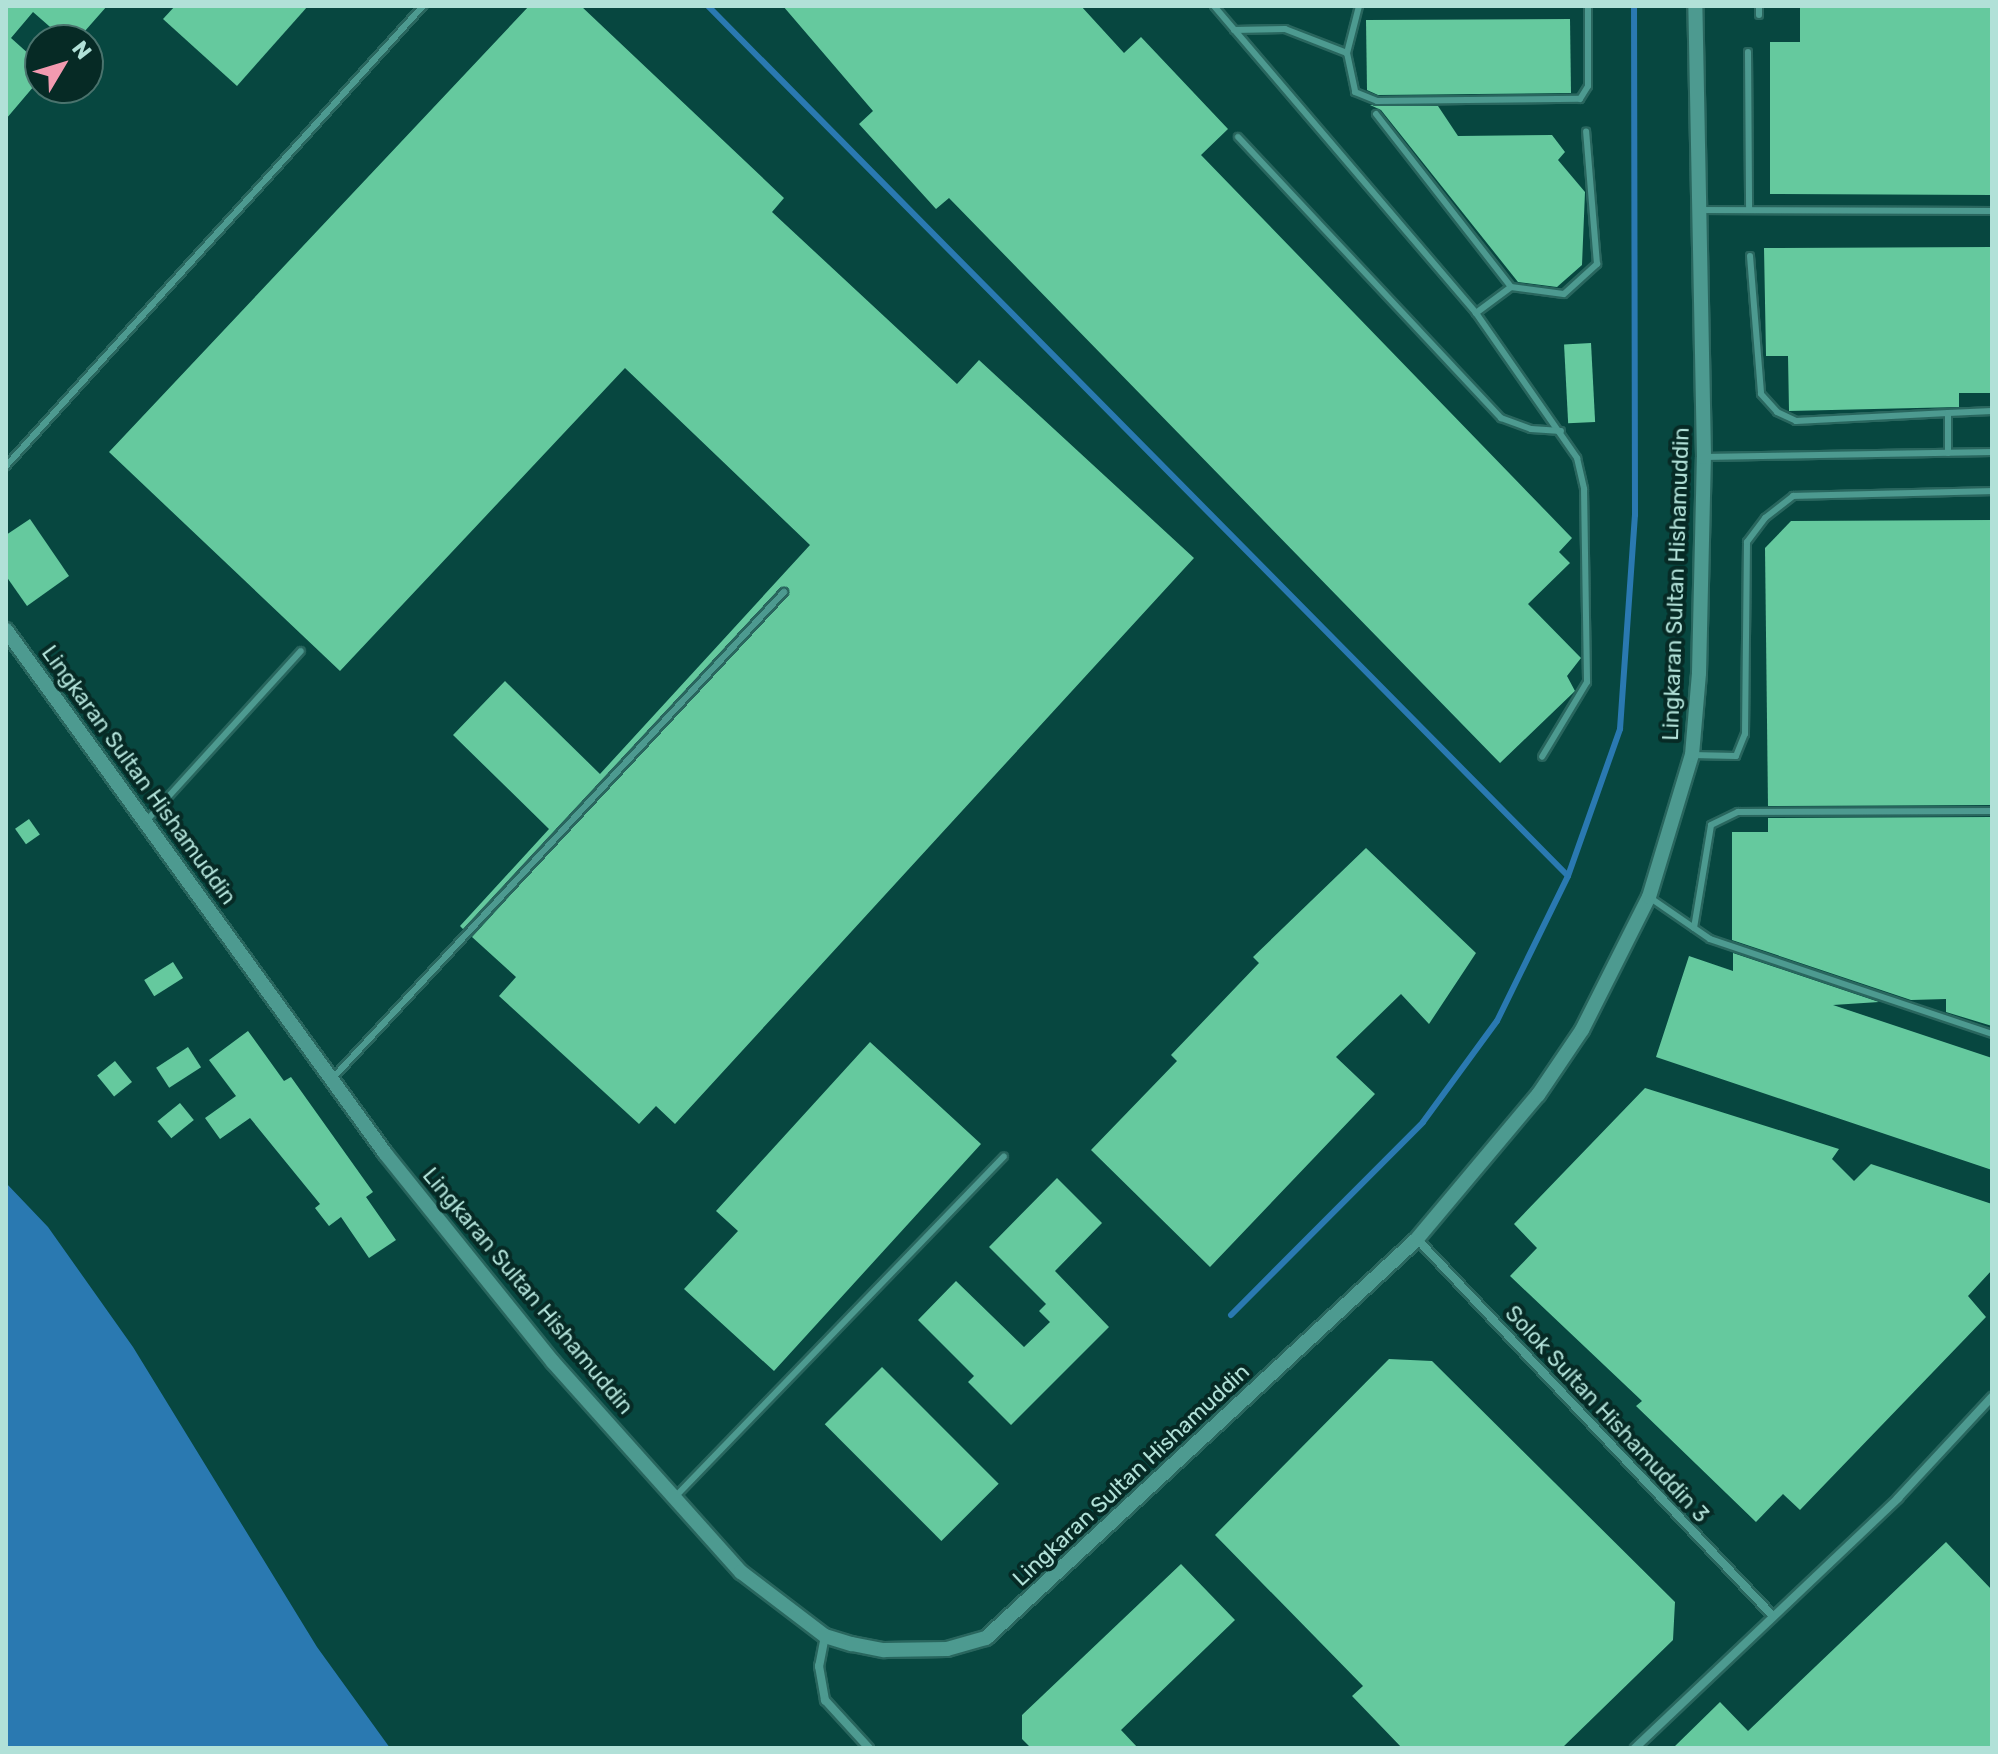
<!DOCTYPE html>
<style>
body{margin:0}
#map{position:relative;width:1998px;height:1754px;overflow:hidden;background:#074740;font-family:Rubik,sans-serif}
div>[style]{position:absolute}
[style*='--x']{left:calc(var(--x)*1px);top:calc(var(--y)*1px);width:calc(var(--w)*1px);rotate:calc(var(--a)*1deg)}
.water>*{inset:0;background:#2a79b1}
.stream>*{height:6px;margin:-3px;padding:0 3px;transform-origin:3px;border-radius:3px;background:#2a79b1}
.building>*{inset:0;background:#65c99e;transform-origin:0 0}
.roads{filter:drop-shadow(2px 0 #29665e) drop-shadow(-2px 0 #29665e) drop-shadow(0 2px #29665e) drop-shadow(0 -2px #29665e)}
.service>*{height:6px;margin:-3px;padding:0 3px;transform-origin:3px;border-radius:3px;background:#4d9a90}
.minor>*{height:8px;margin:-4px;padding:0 4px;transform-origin:4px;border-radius:4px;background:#4d9a90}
.tertiary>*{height:14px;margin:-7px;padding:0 7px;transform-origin:7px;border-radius:7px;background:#4d9a90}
span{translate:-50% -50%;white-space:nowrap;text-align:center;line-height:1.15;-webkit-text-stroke:8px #062a25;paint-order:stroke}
.street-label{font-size:22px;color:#b1e1d8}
.frame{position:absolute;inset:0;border:8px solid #b1e1d8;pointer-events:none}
.north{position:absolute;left:24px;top:24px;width:80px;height:80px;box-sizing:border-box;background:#062a25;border:2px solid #4a736d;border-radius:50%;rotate:52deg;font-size:22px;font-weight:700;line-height:32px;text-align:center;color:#b1e1d8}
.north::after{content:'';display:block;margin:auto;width:28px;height:36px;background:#f29ab0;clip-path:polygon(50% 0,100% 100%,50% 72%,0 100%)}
</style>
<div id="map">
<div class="water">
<div style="clip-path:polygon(6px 1183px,48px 1227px,133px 1347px,317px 1647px,390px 1748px,6px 1748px)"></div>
</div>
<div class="stream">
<div style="--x:708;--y:6;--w:1223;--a:45.33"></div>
<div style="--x:1231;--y:1315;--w:272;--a:-45.1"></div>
<div style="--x:1423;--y:1122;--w:125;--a:-53.8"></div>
<div style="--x:1497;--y:1021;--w:161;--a:-63.9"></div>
<div style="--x:1568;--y:876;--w:156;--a:-70.5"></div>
<div style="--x:1620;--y:729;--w:215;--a:-86"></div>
<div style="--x:1635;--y:515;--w:509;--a:-90.11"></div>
</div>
<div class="building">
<div style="clip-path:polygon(6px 6px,107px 6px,77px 40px,65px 40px,33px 12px,11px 38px,40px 64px,40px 79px,6px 119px)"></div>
<div style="clip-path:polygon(175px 6px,308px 6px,237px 86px,163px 19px)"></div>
<div style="clip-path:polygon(529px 6px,581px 6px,784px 198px,772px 212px,957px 384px,979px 360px,1194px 558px,675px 1124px,656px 1106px,639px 1124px,499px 996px,516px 977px,472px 937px,789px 590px,780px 588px,463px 929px,460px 926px,549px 829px,453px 735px,505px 681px,600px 774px,810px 545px,625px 368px,340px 671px,109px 452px)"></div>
<div style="clip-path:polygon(783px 6px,1081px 6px,1124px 53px,1141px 37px,1228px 129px,1201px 155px,1572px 538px,1559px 552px,1570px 563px,1528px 604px,1581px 658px,1567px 676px,1575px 691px,1500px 763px,949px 198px,936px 209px,859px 124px,873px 111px)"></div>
<div style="clip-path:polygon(1800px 6px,1992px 6px,1992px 195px,1770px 194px,1770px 42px,1800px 42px)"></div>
<div style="clip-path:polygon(1570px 19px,1571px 93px,1378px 95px,1367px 90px,1366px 20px)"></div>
<div style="clip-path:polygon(1370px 105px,1438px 106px,1458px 136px,1552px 135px,1565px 152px,1558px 160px,1585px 192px,1582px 265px,1557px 287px,1518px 282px,1381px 110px)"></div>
<div style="clip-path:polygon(1992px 247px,1992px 393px,1959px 393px,1959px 407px,1789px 411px,1788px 356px,1766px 356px,1764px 248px)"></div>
<div style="left:1591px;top:343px;width:79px;height:27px;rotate:87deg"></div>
<div style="clip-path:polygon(30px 519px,69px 576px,27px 606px,6px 576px,6px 535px)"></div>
<div style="clip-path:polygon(1992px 520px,1992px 805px,1768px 806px,1765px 548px,1791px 521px)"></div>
<div style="clip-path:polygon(1992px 817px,1992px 1026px,1946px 1012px,1946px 999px,1911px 1000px,1732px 940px,1732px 832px,1768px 832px,1768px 818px)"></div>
<div style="left:29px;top:819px;width:19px;height:17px;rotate:55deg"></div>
<div style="clip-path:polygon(1366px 848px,1476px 953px,1429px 1024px,1401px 994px,1336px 1057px,1375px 1094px,1210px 1267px,1091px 1150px,1177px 1061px,1171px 1055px,1259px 963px,1253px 957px)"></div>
<div style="clip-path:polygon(1733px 953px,1879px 1002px,1833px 1005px,1992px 1058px,1992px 1170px,1656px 1057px,1689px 956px,1733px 971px)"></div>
<div style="left:173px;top:962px;width:19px;height:34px;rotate:58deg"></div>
<div style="clip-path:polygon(248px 1031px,284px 1081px,291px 1077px,373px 1192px,366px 1197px,396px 1240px,369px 1258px,341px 1217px,329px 1226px,315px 1208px,320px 1204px,250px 1118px,220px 1139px,205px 1118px,236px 1096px,209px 1060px)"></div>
<div style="clip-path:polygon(870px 1042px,981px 1144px,774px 1371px,684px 1289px,738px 1231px,716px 1211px)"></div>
<div style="left:188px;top:1047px;width:24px;height:38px;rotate:57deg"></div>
<div style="left:115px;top:1061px;width:27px;height:23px;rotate:51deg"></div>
<div style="clip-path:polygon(1645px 1088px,1839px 1149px,1832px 1159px,1854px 1181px,1871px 1164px,1992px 1204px,1992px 1270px,1968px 1296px,1986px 1317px,1800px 1510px,1783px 1494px,1756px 1522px,1636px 1406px,1642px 1401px,1510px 1276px,1537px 1248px,1514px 1224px)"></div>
<div style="left:180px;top:1103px;width:22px;height:29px;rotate:51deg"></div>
<div style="clip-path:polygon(1057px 1178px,1102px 1223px,1055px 1271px,1109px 1327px,1011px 1425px,968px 1382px,974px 1376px,918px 1320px,956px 1281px,1024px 1347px,1050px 1322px,1039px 1311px,1046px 1304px,989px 1247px)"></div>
<div style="clip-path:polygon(1389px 1359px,1432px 1361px,1675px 1602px,1673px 1640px,1562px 1748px,1402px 1748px,1352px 1696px,1363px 1686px,1215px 1535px)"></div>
<div style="left:882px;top:1367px;width:165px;height:81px;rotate:45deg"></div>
<div style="clip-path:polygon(1946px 1542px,1992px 1590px,1992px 1748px,1673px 1748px,1720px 1702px,1748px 1731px)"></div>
<div style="clip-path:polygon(1181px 1564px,1235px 1620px,1121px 1730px,1138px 1748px,1031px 1748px,1022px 1739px,1022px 1715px)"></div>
</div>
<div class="roads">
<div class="service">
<div style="--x:1214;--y:6;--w:404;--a:49.5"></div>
<div style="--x:1476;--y:313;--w:177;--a:55.1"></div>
<div style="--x:1577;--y:458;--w:32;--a:77"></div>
<div style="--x:1584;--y:489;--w:193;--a:89.1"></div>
<div style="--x:1587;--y:682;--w:87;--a:121"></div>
<div style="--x:1359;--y:6;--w:49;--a:104.3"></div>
<div style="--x:1347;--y:53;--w:40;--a:78"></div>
<div style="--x:1355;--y:92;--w:24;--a:22"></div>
<div style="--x:1377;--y:101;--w:203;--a:-0.6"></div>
<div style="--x:1580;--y:99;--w:15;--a:-58"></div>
<div style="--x:1588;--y:86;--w:80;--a:-90"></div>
<div style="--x:1759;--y:6;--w:9;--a:90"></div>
<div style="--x:1234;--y:30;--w:51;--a:-1.1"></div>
<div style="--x:1285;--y:29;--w:66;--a:21.2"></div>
<div style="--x:1748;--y:52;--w:158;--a:89.6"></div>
<div style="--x:1376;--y:114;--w:219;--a:52"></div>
<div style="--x:1511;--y:287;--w:44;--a:143.4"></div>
<div style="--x:1238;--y:137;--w:385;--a:46.9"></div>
<div style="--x:1501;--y:418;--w:32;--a:20"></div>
<div style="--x:1531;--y:429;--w:30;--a:4"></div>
<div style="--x:1699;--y:210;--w:293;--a:0.2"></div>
<div style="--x:1750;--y:256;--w:138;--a:85.4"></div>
<div style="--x:1761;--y:394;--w:24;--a:48"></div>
<div style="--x:1777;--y:412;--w:21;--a:25"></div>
<div style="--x:1796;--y:421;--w:152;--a:-3"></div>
<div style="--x:1948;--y:413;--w:40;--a:90"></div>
<div style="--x:1511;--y:287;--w:53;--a:7.5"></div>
<div style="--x:1564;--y:294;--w:45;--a:-42.3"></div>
<div style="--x:1597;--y:264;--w:133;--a:-94.7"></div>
<div style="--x:1948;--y:413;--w:44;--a:-2.6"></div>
<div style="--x:1704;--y:457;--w:288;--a:-1"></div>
<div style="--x:6;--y:466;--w:621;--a:-47.81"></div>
<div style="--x:1692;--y:755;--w:44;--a:1.3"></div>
<div style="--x:1736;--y:756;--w:24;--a:-68"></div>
<div style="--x:1745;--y:734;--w:192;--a:-89.4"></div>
<div style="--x:1747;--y:542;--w:30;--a:-53"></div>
<div style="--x:1765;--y:518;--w:36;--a:-38"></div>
<div style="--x:1793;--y:496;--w:199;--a:-1.4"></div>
<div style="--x:148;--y:819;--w:227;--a:-47.7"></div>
<div style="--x:1649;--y:897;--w:74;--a:34.5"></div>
<div style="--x:1710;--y:939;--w:298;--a:18.6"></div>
<div style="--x:1694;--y:928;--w:104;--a:-80.6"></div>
<div style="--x:1711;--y:825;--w:30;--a:-26"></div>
<div style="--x:1738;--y:812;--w:254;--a:-0.2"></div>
<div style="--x:331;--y:1080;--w:666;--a:-47.13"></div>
<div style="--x:676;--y:1496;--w:472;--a:-46"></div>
</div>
<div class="minor">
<div style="--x:1417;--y:1239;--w:516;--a:46.65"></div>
<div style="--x:825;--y:1636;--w:31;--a:101"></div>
<div style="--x:819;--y:1666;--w:35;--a:80"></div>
<div style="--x:825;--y:1700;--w:65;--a:47.5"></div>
<div style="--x:1635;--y:1748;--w:363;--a:-43.5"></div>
<div style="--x:1898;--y:1498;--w:138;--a:-47.1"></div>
</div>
<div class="tertiary">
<div style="--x:6;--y:630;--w:646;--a:54.07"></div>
<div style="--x:385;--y:1153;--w:268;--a:51.2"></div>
<div style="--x:553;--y:1362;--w:282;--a:48.2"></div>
<div style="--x:741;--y:1572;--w:106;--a:37.3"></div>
<div style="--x:825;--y:1636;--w:28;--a:17"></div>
<div style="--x:852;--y:1644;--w:33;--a:11"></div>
<div style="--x:884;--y:1650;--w:63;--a:-0.9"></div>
<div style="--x:947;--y:1649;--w:41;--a:-15.8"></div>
<div style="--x:986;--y:1638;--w:587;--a:-42.79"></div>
<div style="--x:1417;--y:1239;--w:188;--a:-50"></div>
<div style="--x:1538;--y:1095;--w:78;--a:-55.9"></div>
<div style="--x:1582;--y:1030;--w:149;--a:-63.3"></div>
<div style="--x:1649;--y:897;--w:148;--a:-73.2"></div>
<div style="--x:1692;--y:755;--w:82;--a:-85.1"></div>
<div style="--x:1699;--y:673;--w:216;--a:-88.7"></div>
<div style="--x:1704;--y:457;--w:451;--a:-91.1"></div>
</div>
</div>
<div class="street-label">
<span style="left:1676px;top:584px;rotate:-88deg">Lingkaran Sultan Hishamuddin</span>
<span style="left:139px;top:775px;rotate:54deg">Lingkaran Sultan Hishamuddin</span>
<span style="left:528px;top:1291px;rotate:50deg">Lingkaran Sultan Hishamuddin</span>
<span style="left:1607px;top:1414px;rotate:47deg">Solok Sultan Hishamuddin 3</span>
<span style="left:1131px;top:1475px;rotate:-43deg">Lingkaran Sultan Hishamuddin</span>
</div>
<div class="frame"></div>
<div class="north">N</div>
</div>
